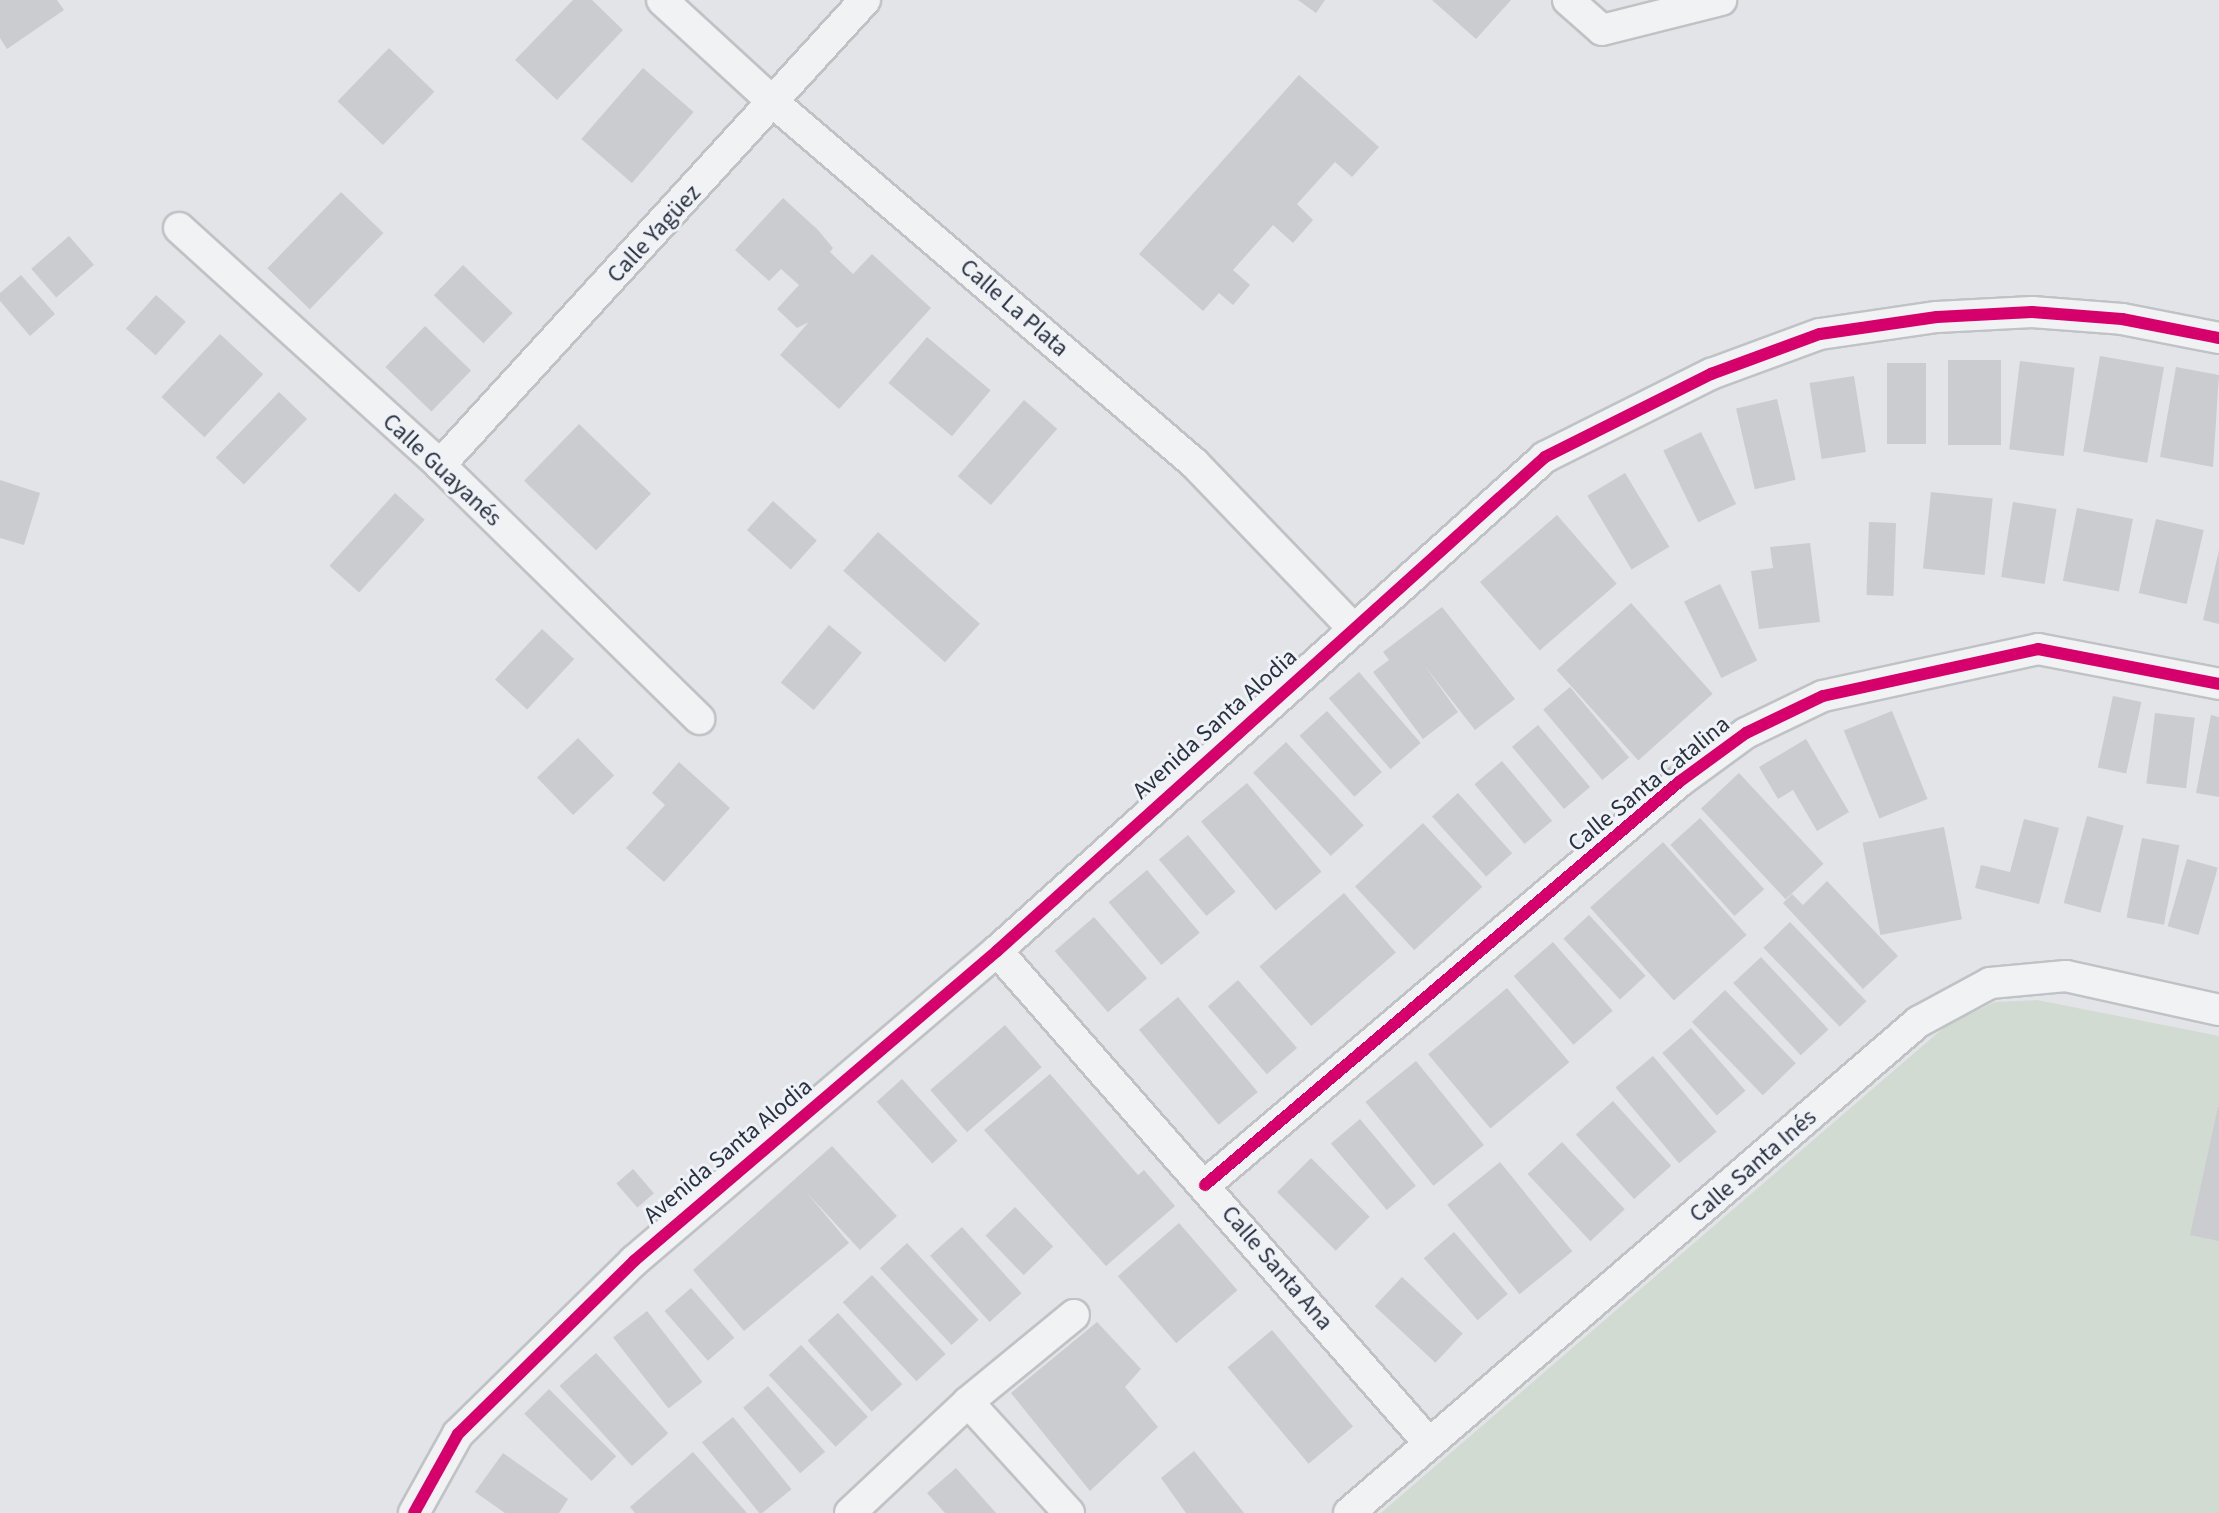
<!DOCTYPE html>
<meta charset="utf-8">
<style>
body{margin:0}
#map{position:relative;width:2219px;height:1513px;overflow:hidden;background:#e2e4e7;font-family:"Source Sans 3",sans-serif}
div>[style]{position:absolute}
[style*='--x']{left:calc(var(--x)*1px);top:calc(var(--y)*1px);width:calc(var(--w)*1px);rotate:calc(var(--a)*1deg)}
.green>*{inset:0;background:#d2dbd2}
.building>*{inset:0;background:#cacccf;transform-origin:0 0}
.roads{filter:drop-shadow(2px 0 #c0c2c5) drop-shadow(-2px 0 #c0c2c5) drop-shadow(0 2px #c0c2c5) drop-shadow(0 -2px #c0c2c5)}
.minor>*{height:30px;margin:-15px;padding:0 15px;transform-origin:15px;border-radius:15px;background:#f1f2f4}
.cycleway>*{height:12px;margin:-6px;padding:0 6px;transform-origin:6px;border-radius:6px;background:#d6006c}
span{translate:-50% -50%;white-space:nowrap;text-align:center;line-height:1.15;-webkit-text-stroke:6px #eff2f6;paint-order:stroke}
.street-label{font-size:24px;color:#293040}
</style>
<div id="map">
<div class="green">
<div style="clip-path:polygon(2037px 1000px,2219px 1036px,2219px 1513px,1381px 1513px,1948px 1024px,1995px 1002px)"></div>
</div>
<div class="building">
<div style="clip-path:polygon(0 0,57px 0,64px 10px,7px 49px,0 38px)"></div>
<div style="clip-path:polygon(573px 0,592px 0,623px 30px,557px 100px,515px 60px)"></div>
<div style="clip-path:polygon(1298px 0,1325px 0,1316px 13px)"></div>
<div style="clip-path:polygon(1432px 0,1511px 0,1476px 39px)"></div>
<div style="left:389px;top:48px;width:63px;height:74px;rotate:44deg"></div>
<div style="left:643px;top:68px;width:67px;height:94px;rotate:41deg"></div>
<div style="clip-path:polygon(1299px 75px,1379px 147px,1352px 177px,1335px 162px,1297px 204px,1313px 220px,1293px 243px,1273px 225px,1233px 270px,1250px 285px,1233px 305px,1219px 293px,1203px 311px,1139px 254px)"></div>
<div style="left:341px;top:192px;width:59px;height:106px;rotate:44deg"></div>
<div style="clip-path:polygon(783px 198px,818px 230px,833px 248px,830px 252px,853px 274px,872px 254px,931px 308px,839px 409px,780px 355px,809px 322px,797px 328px,777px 309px,799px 285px,781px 269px,769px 281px,735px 250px)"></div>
<div style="left:69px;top:236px;width:38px;height:50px;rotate:49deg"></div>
<div style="left:463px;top:265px;width:69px;height:42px;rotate:44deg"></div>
<div style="clip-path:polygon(21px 275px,55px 314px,30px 336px,0 301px,0 293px)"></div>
<div style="left:156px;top:295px;width:40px;height:45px;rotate:42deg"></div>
<div style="left:425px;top:326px;width:64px;height:57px;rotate:44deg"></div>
<div style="left:220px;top:334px;width:59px;height:86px;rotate:43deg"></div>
<div style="left:927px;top:337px;width:83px;height:60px;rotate:40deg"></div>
<div style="left:2100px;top:356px;width:65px;height:97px;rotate:10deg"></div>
<div style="left:1948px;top:360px;width:53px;height:85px"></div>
<div style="left:2020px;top:361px;width:55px;height:89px;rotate:7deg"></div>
<div style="left:1887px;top:363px;width:39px;height:81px"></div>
<div style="clip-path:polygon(2176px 367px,2219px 375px,2213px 467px,2160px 457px)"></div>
<div style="left:1854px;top:376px;width:77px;height:45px;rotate:81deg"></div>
<div style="left:279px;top:392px;width:39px;height:91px;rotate:44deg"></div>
<div style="left:1777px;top:399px;width:83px;height:42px;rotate:77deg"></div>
<div style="left:1024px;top:400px;width:44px;height:101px;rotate:41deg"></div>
<div style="left:579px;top:424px;width:100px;height:79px;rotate:44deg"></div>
<div style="left:1701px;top:432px;width:80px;height:42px;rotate:64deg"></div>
<div style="left:1625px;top:473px;width:86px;height:44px;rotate:59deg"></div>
<div style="clip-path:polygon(0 480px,40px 493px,24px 545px,0 538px)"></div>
<div style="left:1931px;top:492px;width:62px;height:77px;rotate:6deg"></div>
<div style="left:395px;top:493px;width:40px;height:98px;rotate:42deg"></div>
<div style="left:773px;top:501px;width:59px;height:39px;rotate:42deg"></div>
<div style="left:2013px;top:502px;width:44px;height:76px;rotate:9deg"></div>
<div style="left:2077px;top:508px;width:57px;height:74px;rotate:11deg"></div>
<div style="left:1557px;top:515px;width:91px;height:102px;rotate:49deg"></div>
<div style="left:2156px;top:519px;width:49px;height:76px;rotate:13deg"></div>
<div style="left:1869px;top:522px;width:27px;height:73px;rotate:2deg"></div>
<div style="left:878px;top:532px;width:137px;height:52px;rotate:42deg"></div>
<div style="clip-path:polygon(1810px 543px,1820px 622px,1759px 629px,1751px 571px,1773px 568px,1770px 547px)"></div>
<div style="clip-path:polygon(2219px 550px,2219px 624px,2203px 620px)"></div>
<div style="left:1720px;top:584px;width:85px;height:40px;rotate:64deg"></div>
<div style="left:1631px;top:603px;width:122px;height:100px;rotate:48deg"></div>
<div style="clip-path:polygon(1442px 607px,1515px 699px,1475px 730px,1424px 665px,1458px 712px,1423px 739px,1373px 672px,1389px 660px,1383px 652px)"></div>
<div style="left:829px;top:625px;width:43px;height:75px;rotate:40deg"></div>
<div style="left:542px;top:629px;width:44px;height:69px;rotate:43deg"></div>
<div style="left:1359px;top:672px;width:94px;height:40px;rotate:49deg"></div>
<div style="left:1570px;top:687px;width:92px;height:35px;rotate:50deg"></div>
<div style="left:2113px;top:696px;width:29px;height:73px;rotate:12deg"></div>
<div style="left:1327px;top:711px;width:82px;height:37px;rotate:48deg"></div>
<div style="left:1892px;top:711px;width:95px;height:52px;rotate:68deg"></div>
<div style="left:2155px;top:713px;width:40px;height:71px;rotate:7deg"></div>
<div style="clip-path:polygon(2211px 715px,2219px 717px,2219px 797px,2196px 793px)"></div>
<div style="left:1538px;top:725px;width:81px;height:34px;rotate:50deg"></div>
<div style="left:578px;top:738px;width:52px;height:57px;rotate:46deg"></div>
<div style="clip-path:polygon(1806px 739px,1849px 812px,1817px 831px,1793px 790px,1778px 799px,1759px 767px)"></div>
<div style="left:1286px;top:742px;width:114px;height:45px;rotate:47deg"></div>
<div style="left:1502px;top:761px;width:78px;height:36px;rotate:50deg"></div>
<div style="clip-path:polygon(679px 762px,730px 808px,664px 882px,626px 848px,665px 805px,652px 793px)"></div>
<div style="left:1739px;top:773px;width:124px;height:52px;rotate:47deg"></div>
<div style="left:1247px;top:783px;width:116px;height:60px;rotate:50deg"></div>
<div style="left:1458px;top:793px;width:81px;height:35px;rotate:48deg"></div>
<div style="left:2087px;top:816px;width:38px;height:90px;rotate:15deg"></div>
<div style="left:1700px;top:818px;width:96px;height:40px;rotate:48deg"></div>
<div style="clip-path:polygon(2024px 819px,2059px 828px,2039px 904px,1975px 888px,1981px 865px,2010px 872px)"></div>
<div style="left:1423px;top:823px;width:87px;height:93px;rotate:47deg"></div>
<div style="left:1944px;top:827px;width:94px;height:83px;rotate:79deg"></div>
<div style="left:1188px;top:835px;width:74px;height:38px;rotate:50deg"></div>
<div style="left:2142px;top:838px;width:38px;height:81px;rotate:11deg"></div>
<div style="left:1663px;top:842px;width:125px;height:98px;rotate:48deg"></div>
<div style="left:2187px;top:859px;width:32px;height:70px;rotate:16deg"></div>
<div style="left:1147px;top:870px;width:82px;height:50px;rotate:50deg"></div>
<div style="clip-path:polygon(1827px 881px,1898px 956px,1863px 989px,1783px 903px,1792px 894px,1803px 905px)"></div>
<div style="left:1344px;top:893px;width:79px;height:112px;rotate:49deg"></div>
<div style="left:1589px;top:915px;width:83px;height:35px;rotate:47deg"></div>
<div style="left:1094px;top:917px;width:81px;height:52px;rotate:49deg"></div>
<div style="left:1790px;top:922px;width:110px;height:37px;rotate:46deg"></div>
<div style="left:1553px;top:942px;width:91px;height:52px;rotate:49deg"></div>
<div style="left:1761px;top:957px;width:99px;height:38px;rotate:47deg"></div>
<div style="left:1238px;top:980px;width:90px;height:40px;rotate:49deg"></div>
<div style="left:1507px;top:988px;width:97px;height:103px;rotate:50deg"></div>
<div style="left:1725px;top:990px;width:102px;height:46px;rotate:46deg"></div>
<div style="left:1178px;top:997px;width:124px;height:51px;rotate:50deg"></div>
<div style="left:1005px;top:1025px;width:56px;height:99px;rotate:49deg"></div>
<div style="left:1691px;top:1028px;width:83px;height:38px;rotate:49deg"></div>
<div style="left:1653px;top:1056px;width:99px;height:49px;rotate:50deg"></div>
<div style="left:1416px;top:1061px;width:108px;height:65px;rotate:51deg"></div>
<div style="clip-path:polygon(1050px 1074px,1138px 1175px,1144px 1170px,1175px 1206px,1106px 1266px,984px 1130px)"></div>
<div style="left:902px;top:1079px;width:83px;height:34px;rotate:48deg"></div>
<div style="left:1613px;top:1101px;width:87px;height:50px;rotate:48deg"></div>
<div style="clip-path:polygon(2218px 1107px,2219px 1107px,2219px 1241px,2190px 1235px)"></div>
<div style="left:1360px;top:1119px;width:87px;height:38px;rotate:50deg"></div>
<div style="left:1562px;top:1142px;width:92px;height:47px;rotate:47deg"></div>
<div style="clip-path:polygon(832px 1146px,897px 1216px,860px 1250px,807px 1193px,849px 1243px,744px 1331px,693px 1270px)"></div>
<div style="left:1311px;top:1158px;width:83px;height:48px;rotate:45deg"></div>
<div style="left:1500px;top:1162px;width:115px;height:68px;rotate:51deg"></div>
<div style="left:633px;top:1169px;width:32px;height:22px;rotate:49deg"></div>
<div style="left:1015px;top:1207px;width:55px;height:41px;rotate:46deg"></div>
<div style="left:1179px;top:1223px;width:89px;height:81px;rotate:49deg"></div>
<div style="left:962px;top:1227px;width:89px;height:43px;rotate:48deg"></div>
<div style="left:1454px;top:1232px;width:82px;height:40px;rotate:49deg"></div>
<div style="left:907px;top:1243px;width:105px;height:37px;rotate:47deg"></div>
<div style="left:872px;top:1275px;width:108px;height:40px;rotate:47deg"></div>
<div style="left:1402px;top:1277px;width:83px;height:40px;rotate:43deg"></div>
<div style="left:691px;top:1288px;width:66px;height:35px;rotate:49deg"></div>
<div style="left:647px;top:1311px;width:90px;height:43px;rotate:52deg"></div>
<div style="left:838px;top:1313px;width:96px;height:41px;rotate:48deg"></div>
<div style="clip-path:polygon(1097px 1322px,1141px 1369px,1125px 1387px,1158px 1427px,1090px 1491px,1011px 1393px)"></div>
<div style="left:1272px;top:1330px;width:126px;height:58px;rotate:50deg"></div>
<div style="left:801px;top:1345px;width:98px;height:44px;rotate:47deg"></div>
<div style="left:596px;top:1353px;width:108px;height:49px;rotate:48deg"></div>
<div style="left:768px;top:1386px;width:87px;height:33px;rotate:49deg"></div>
<div style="left:549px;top:1389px;width:95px;height:35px;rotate:45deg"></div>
<div style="left:733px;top:1417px;width:93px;height:40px;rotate:51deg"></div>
<div style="clip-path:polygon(1194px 1451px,1244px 1513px,1186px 1513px,1161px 1478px)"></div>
<div style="clip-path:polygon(693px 1452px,747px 1513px,635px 1513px,630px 1507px)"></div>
<div style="clip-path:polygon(503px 1453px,568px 1499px,559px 1513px,505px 1513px,475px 1492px)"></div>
<div style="clip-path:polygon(956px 1468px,996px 1513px,945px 1513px,927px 1493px)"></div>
</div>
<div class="roads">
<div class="minor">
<div style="--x:662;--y:0;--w:151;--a:42.6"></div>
<div style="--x:773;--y:102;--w:555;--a:40.61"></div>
<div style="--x:1194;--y:463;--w:229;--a:46.1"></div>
<div style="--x:1568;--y:0;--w:45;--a:41.4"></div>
<div style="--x:1602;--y:30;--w:123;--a:-14.1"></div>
<div style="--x:179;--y:228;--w:353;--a:42.2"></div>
<div style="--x:440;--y:465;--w:363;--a:44.4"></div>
<div style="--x:440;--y:465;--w:630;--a:-47.57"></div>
<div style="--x:997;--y:951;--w:655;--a:48.72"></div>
<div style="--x:1205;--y:1185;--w:622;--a:-40.37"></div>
<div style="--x:1679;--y:782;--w:83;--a:-36.2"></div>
<div style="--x:1746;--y:733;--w:85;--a:-25.7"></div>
<div style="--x:1823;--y:696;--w:220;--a:-12.3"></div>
<div style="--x:2038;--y:649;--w:184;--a:10.9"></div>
<div style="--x:968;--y:1402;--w:150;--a:47.7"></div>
<div style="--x:414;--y:1513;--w:90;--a:-60.9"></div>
<div style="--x:458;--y:1434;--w:247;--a:-44.5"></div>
<div style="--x:634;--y:1261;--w:477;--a:-40.5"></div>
<div style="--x:997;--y:951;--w:738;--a:-42.03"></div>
<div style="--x:1545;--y:457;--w:186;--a:-26.6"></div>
<div style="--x:1711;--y:374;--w:116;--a:-20.2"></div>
<div style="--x:1820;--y:334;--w:118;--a:-8.3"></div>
<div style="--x:1937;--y:317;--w:95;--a:-3"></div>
<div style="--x:2032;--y:312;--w:90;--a:4.4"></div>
<div style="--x:2122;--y:319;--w:99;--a:11.1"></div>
<div style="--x:850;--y:1513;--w:162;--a:-43.2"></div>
<div style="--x:968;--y:1402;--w:137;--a:-39.4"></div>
<div style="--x:1349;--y:1513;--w:752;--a:-40.79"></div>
<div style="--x:1918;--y:1022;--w:82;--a:-28.4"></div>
<div style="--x:1990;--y:983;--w:76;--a:-5.3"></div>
<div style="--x:2066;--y:976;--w:157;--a:12.5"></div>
</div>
</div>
<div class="cycleway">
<div style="--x:1205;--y:1185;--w:622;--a:-40.37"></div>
<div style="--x:1679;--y:782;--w:83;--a:-36.2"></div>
<div style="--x:1746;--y:733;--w:85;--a:-25.7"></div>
<div style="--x:1823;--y:696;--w:220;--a:-12.3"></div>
<div style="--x:2038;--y:649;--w:184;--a:10.9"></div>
<div style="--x:414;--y:1513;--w:90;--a:-60.9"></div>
<div style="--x:458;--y:1434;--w:247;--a:-44.5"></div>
<div style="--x:634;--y:1261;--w:477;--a:-40.5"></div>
<div style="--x:997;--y:951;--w:738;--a:-42.03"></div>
<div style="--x:1545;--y:457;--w:186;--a:-26.6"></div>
<div style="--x:1711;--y:374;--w:116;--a:-20.2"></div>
<div style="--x:1820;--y:334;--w:118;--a:-8.3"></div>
<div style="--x:1937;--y:317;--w:95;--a:-3"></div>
<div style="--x:2032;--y:312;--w:90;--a:4.4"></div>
<div style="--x:2122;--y:319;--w:99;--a:11.1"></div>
</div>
<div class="street-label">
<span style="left:654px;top:234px;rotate:-47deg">Calle Yagüez</span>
<span style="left:1014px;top:308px;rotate:41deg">Calle La Plata</span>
<span style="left:442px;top:470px;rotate:43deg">Calle Guayanés</span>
<span style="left:1215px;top:724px;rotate:-42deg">Avenida Santa Alodia</span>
<span style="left:1649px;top:784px;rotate:-39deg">Calle Santa Catalina</span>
<span style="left:728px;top:1151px;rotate:-40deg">Avenida Santa Alodia</span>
<span style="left:1753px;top:1166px;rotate:-41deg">Calle Santa Inés</span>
<span style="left:1277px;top:1268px;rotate:49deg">Calle Santa Ana</span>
</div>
</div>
